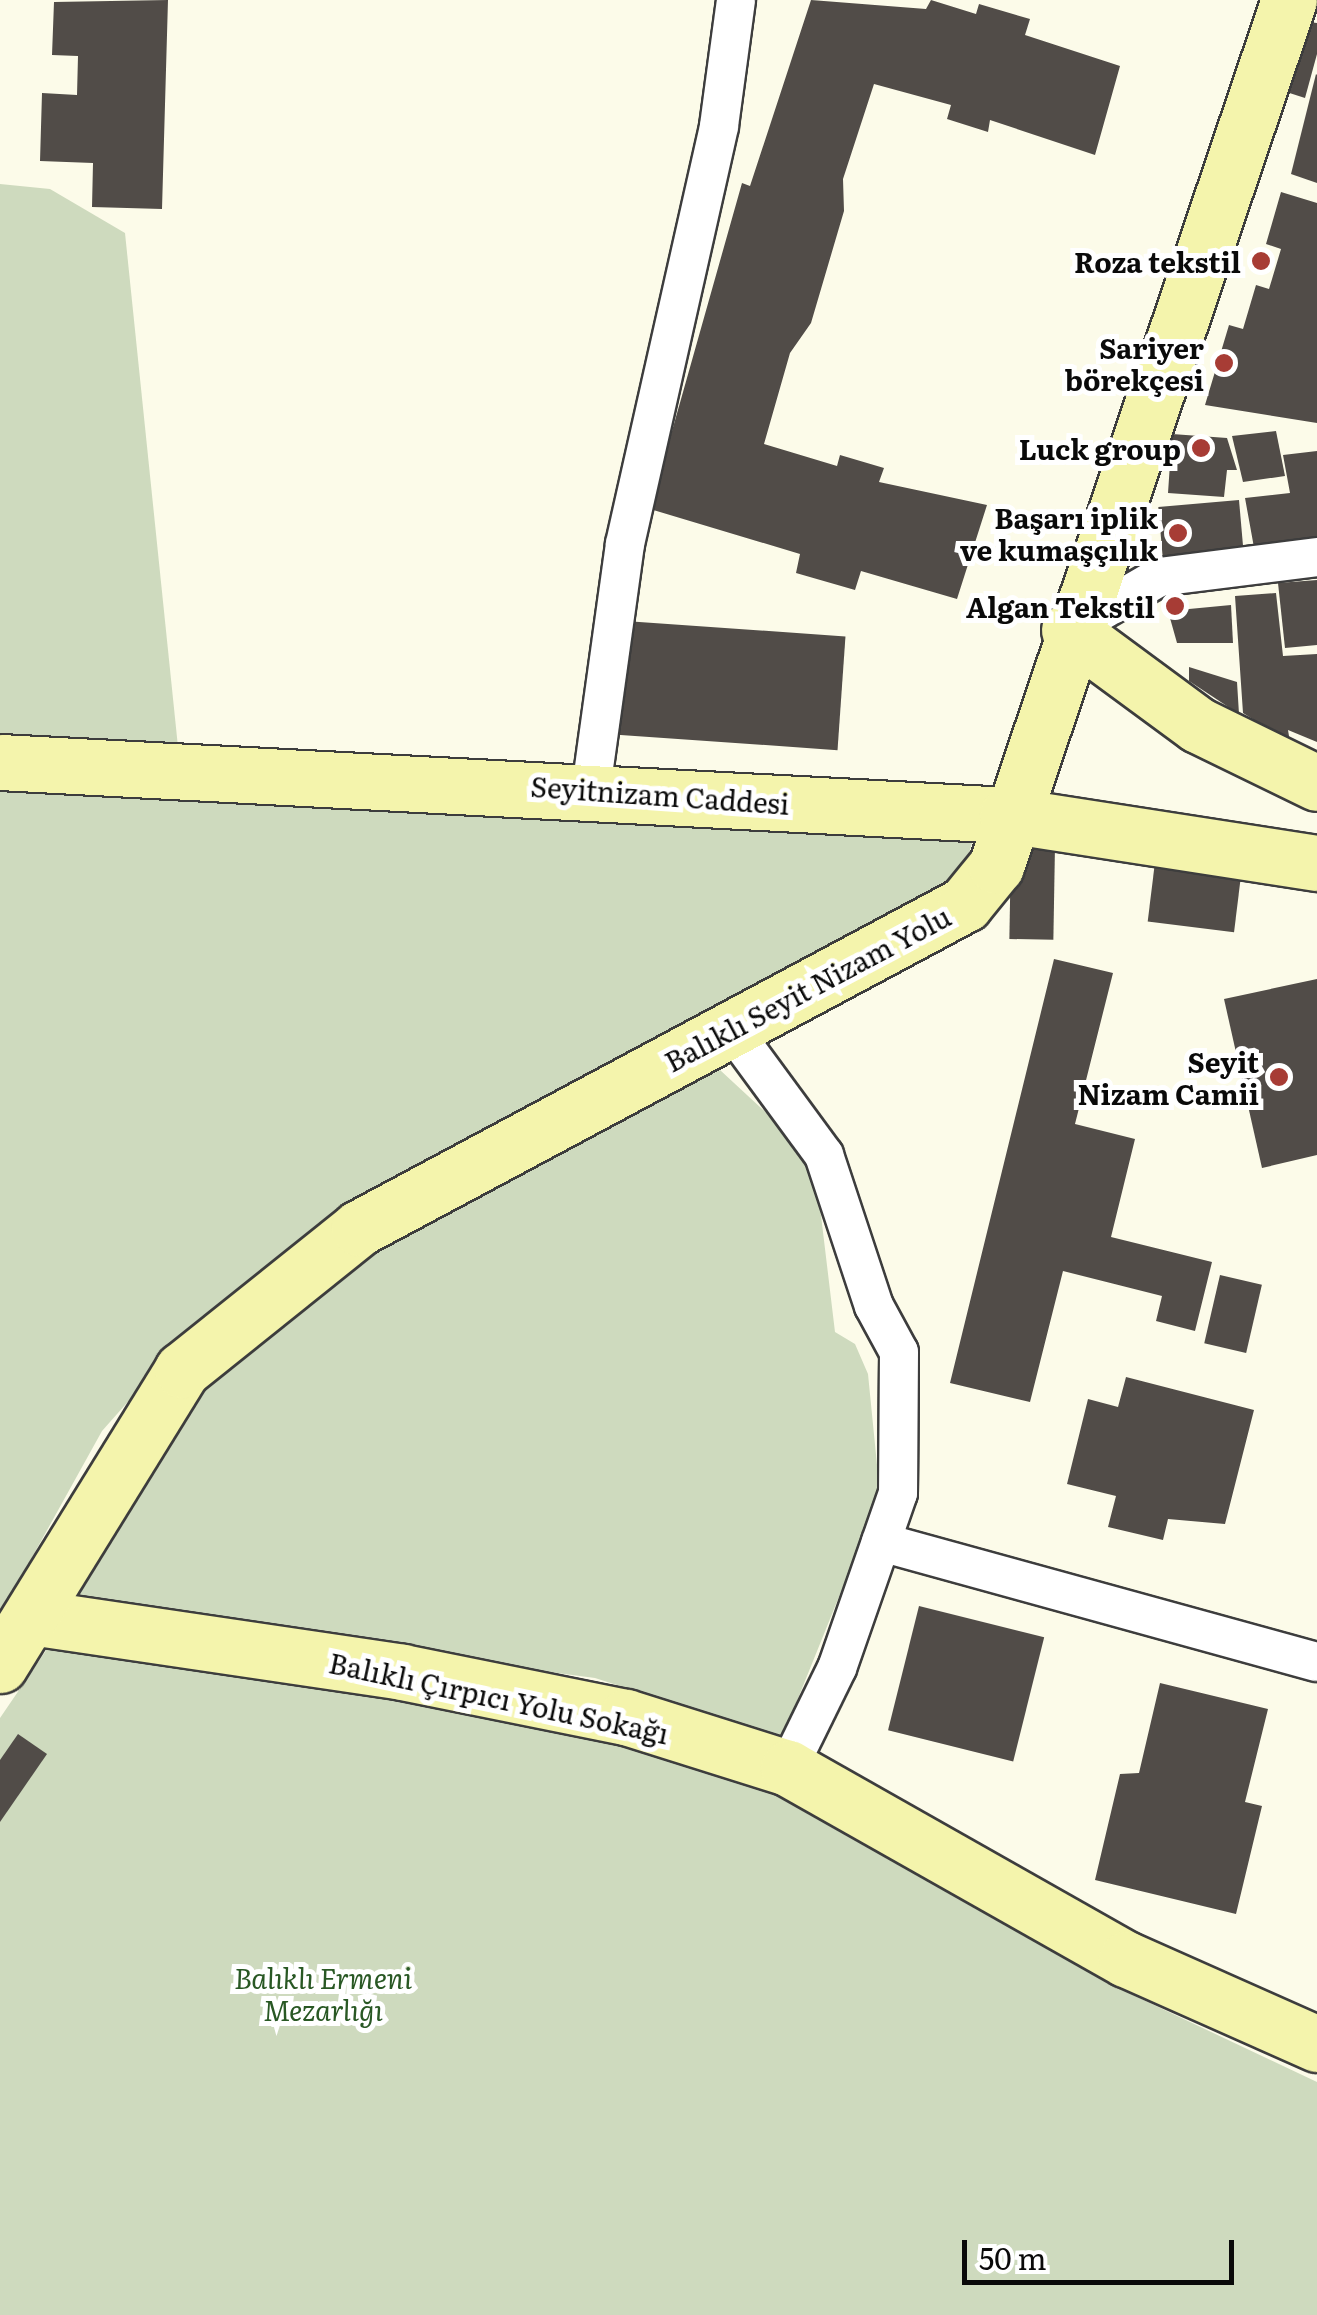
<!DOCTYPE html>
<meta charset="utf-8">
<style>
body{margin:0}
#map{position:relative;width:1317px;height:2315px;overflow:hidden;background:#fcfbe9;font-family:Literata,serif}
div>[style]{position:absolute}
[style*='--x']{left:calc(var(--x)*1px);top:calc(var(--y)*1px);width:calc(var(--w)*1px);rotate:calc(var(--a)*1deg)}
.cemetery>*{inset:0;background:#cedabe}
.building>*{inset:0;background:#514c48;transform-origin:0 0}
.roads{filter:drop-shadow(2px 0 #3d3d3d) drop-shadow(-2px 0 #3d3d3d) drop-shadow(0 2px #3d3d3d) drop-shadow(0 -2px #3d3d3d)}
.street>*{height:38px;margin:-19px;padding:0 19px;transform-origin:19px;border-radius:19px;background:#fff}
.secondary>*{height:55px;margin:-27.5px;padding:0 27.5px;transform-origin:27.5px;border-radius:27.5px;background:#f4f4ac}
.dots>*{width:28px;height:28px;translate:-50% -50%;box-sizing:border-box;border:5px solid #fff;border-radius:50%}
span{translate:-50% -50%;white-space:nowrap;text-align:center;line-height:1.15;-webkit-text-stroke:10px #fff;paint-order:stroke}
.poi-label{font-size:28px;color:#0a0a0a;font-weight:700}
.right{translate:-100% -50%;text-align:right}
.street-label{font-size:28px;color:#0a0a0a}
.park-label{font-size:28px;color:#295824;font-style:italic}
.scale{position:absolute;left:962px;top:2240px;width:272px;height:45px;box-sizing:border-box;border:5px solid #0a0a0a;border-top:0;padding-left:12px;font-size:30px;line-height:35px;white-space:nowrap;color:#0a0a0a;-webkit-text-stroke:8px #fff;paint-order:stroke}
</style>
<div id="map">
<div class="cemetery">
<div style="clip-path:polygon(0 184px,50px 189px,125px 233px,178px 747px,0 738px)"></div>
<div style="clip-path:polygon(0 782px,677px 827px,974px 836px,966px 864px,937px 896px,857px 931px,337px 1221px,172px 1352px,102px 1431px,0 1615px)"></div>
<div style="clip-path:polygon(720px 1070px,814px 1157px,835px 1332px,855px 1344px,868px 1374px,880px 1495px,782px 1738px,595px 1678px,67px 1608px,197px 1379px,368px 1249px)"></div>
<div style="clip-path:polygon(58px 1633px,663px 1747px,809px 1806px,1135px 1996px,1317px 2082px,1317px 2315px,0 2315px,0 1718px)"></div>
</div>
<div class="building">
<div style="clip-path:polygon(168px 0,162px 209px,92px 207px,93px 163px,40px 161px,42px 93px,77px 95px,78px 56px,52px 55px,54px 2px)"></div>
<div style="clip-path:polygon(811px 0,926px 9px,931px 0,976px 14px,979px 4px,1030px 19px,1025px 35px,1120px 66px,1095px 155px,990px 120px,988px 132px,947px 119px,951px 105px,874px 84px,843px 179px,844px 211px,811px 323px,790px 353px,764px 444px,837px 466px,840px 455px,884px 468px,879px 482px,987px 505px,957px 599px,861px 571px,855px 590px,796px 573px,800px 554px,650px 509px,742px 183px,750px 186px)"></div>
<div style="clip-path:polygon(1308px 22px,1317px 23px,1317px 54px,1305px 98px,1277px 89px)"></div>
<div style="clip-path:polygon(1316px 74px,1317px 75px,1317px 183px,1291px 174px)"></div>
<div style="clip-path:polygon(1281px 192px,1317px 203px,1317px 423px,1205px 405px,1229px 325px,1243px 329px,1256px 285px,1269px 289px,1281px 249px,1266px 244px)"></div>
<div style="clip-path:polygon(1276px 431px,1285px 476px,1243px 482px,1232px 436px)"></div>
<div style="clip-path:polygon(1172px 434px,1227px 438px,1237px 470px,1227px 470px,1224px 497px,1168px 493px)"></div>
<div style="clip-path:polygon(1317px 451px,1317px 547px,1255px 553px,1245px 498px,1290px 493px,1283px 455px)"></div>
<div style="left:1239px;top:500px;width:55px;height:81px;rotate:85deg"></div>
<div style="clip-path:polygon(1317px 580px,1317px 645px,1285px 648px,1278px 583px)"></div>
<div style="clip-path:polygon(1276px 593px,1283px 656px,1317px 654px,1317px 742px,1288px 730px,1290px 742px,1243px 713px,1235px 596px)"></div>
<div style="clip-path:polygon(1231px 605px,1233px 643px,1177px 643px,1168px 611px)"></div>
<div style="left:625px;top:621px;width:221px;height:114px;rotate:4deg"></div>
<div style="clip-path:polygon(1189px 667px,1237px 682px,1239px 714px,1189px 681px)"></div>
<div style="left:1011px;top:845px;width:44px;height:94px;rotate:1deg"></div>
<div style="left:1155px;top:862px;width:87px;height:60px;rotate:7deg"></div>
<div style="clip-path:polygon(1054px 959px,1113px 973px,1075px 1124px,1135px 1139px,1111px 1237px,1212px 1262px,1195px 1331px,1156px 1321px,1162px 1296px,1063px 1271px,1030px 1402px,950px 1383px)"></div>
<div style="clip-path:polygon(1317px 979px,1317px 1155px,1262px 1168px,1224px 999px)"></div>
<div style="left:1220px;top:1275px;width:43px;height:70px;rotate:13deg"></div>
<div style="clip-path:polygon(1126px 1377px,1254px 1410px,1225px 1524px,1168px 1519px,1163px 1540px,1108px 1527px,1116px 1496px,1067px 1484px,1088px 1399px,1118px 1407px)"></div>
<div style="left:919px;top:1606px;width:129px;height:128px;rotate:14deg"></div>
<div style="clip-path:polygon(1160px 1683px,1268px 1709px,1245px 1802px,1262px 1806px,1236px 1914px,1095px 1880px,1120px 1774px,1139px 1773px)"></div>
<div style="clip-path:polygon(18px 1734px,47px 1754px,0 1822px,0 1760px)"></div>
</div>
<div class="roads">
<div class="street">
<div style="--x:1070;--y:629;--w:103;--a:-30.3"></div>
<div style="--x:1159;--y:577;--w:159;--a:-7.2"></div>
<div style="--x:591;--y:789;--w:247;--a:-82.1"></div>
<div style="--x:625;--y:544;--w:428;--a:-77.3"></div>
<div style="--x:719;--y:126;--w:127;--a:-82.3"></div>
<div style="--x:730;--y:1027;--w:159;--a:53.7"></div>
<div style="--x:824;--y:1155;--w:159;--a:71.7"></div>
<div style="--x:874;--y:1306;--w:52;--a:61.5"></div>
<div style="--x:899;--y:1352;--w:141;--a:90.4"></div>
<div style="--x:898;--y:1493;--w:185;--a:109.2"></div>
<div style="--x:837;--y:1668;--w:111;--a:116.1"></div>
<div style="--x:881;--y:1542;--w:452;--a:15.4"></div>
</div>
<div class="secondary">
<div style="--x:1069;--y:630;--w:160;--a:36.4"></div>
<div style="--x:1198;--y:725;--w:132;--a:26"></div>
<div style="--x:0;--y:762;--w:1008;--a:3.01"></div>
<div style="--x:1007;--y:815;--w:314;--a:8.8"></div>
<div style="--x:31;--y:1617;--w:375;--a:8.4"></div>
<div style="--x:402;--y:1672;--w:228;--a:11.4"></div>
<div style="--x:626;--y:1717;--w:170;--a:17.5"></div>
<div style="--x:788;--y:1768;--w:388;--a:29.5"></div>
<div style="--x:1126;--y:1959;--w:209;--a:24"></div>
<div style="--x:0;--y:1665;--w:347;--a:-58.3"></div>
<div style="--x:182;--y:1370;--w:227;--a:-38.7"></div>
<div style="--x:359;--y:1228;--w:687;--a:-28.13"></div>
<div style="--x:965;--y:904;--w:49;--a:-50.8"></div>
<div style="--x:996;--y:866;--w:914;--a:-71.31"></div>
</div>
</div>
<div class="dots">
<div style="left:1261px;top:261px;background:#a73c35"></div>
<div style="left:1224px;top:363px;background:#a73c35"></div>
<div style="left:1201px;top:448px;background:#a73c35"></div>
<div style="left:1178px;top:533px;background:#a73c35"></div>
<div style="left:1175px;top:606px;background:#a73c35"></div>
<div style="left:1279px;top:1077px;background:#a73c35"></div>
</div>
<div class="poi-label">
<span class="right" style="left:1241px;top:261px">Roza tekstil</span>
<span class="right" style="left:1204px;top:363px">Sariyer<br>börekçesi</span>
<span class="right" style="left:1181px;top:448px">Luck group</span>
<span class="right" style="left:1158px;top:533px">Başarı iplik<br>ve kumaşçılık</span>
<span class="right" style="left:1155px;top:606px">Algan Tekstil</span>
<span class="right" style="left:1259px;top:1077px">Seyit<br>Nizam Camii</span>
</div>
<div class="street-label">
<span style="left:660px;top:794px;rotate:4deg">Seyitnizam Caddesi</span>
<span style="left:807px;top:988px;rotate:-28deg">Balıklı Seyit Nizam Yolu</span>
<span style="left:499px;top:1697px;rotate:12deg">Balıklı Çırpıcı Yolu Sokağı</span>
</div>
<div class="park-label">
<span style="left:323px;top:1993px">Balıklı Ermeni<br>Mezarlığı</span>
</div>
<div class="scale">50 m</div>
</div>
